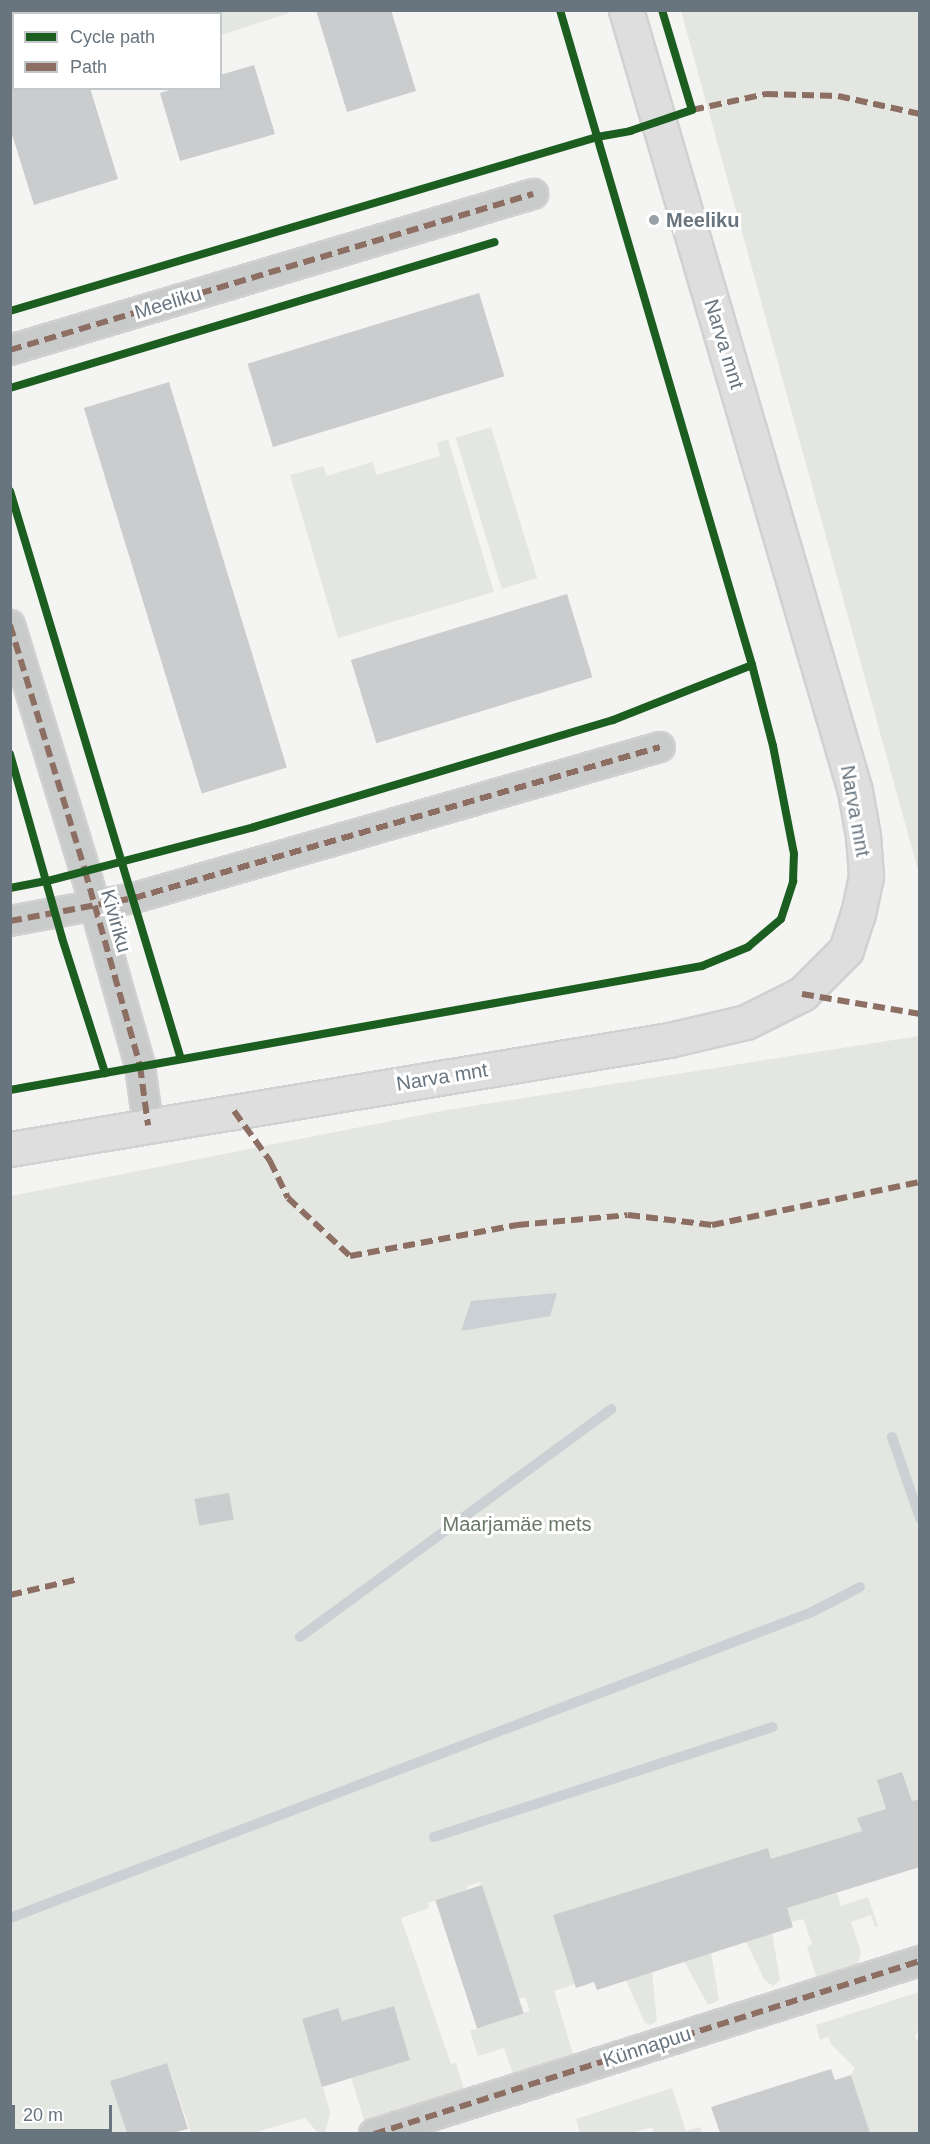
<!DOCTYPE html>
<meta charset="utf-8">
<style>
body{margin:0}
#map{position:relative;width:930px;height:2144px;overflow:hidden;background:#f4f4f3;font-family:Helvetica,sans-serif}
div>[style]{position:absolute}
[style*='--x']{left:calc(var(--x)*1px);top:calc(var(--y)*1px);width:calc(var(--w)*1px);rotate:calc(var(--a)*1deg)}
.green>*{inset:0;background:#e4e6e1;transform-origin:0 0}
.water>*{inset:0;background:#cad0d3}
.stream>*{height:10px;margin:-5px;padding:0 5px;transform-origin:5px;border-radius:5px;background:#cad0d3}
.building>*{inset:0;background:#cbcccd;transform-origin:0 0}
.roads{filter:drop-shadow(2px 0 #d1d1d1) drop-shadow(-2px 0 #d1d1d1) drop-shadow(0 2px #d1d1d1) drop-shadow(0 -2px #d1d1d1)}
.minor>*{height:28px;margin:-14px;padding:0 14px;transform-origin:14px;border-radius:14px;background:#c9caca}
.secondary>*{height:33px;margin:-16.5px;padding:0 16.5px;transform-origin:16.5px;border-radius:16.5px;background:#dededf}
.quiet>*{height:6px;margin-top:-3px;transform-origin:0;background:repeating-linear-gradient(90deg,#8d6e63 0 12px,transparent 0 18px)}
.cycleway>*{height:8px;margin:-4px;padding:0 4px;transform-origin:4px;border-radius:4px;background:#1b5e20}
.dots>*{width:16px;height:16px;translate:-50% -50%;box-sizing:border-box;border:3px solid #fff;border-radius:50%}
span{translate:-50% -50%;white-space:nowrap;text-align:center;line-height:1.15;-webkit-text-stroke:6px #fff;paint-order:stroke}
.poi-label{font-size:20px;color:#68757f;font-weight:700}
.left{translate:0 -50%;text-align:left}
.street-label{font-size:20px;color:#68757f}
.park-label{font-size:20px;color:#697766}
.frame{position:absolute;inset:0;border:12px solid #68757f;pointer-events:none}
.legend{position:absolute;left:12px;top:12px;width:210px;height:78px;box-sizing:border-box;background:#fff;border:2px solid #c3c8cc;margin:0;padding:8px 10px;list-style:none;font-size:18px;color:#68757f}
.legend li{display:flex;align-items:center;gap:12px;height:30px}
.legend b{width:30px;border:2px solid #c3c8cc}
.scale{position:absolute;left:12px;top:2105px;width:100px;height:27px;box-sizing:border-box;border:3px solid #68757f;border-top:0;padding-left:8px;font-size:18px;line-height:21px;white-space:nowrap;color:#68757f;-webkit-text-stroke:4px #fff;paint-order:stroke}
</style>
<div id="map">
<div class="green">
<div style="clip-path:polygon(288px 10px,289px 13px,221px 35px,220px 14px,196px 13px,195px 11px)"></div>
<div style="clip-path:polygon(171px 11px,172px 13px,102px 14px,102px 11px)"></div>
<div style="clip-path:polygon(681px 11px,919px 11px,919px 874px)"></div>
<div style="left:491px;top:427px;width:158px;height:37px;rotate:73deg"></div>
<div style="clip-path:polygon(448px 439px,494px 592px,338px 638px,290px 475px,323px 466px,327px 476px,372px 462px,377px 475px,440px 456px,437px 443px)"></div>
<div style="clip-path:polygon(919px 1036px,919px 1799px,858px 1818px,862px 1831px,812px 1847px,827px 1896px,837px 1893px,841px 1906px,868px 1897px,878px 1926px,875px 1927px,871px 1915px,851px 1922px,861px 1952px,859px 1961px,855px 1966px,817px 1979px,807px 1947px,812px 1944px,803px 1919px,791px 1922px,768px 1848px,554px 1915px,575px 1984px,554px 1991px,574px 2057px,514px 2077px,504px 2048px,478px 2056px,470px 2031px,530px 2011px,525px 1997px,518px 1999px,480px 1882px,467px 1886px,467px 1890px,428px 1903px,429px 1908px,401px 1918px,451px 2064px,456px 2063px,465px 2092px,365px 2123px,351px 2078px,410px 2060px,394px 2006px,342px 2021px,337px 2008px,302px 2019px,328px 2104px,330px 2114px,325px 2133px,318px 2133px,305px 2118px,253px 2133px,191px 2133px,167px 2063px,111px 2081px,127px 2133px,11px 2134px,11px 1196px,447px 1110px)"></div>
<div style="clip-path:polygon(772px 1933px,780px 1980px,773px 1986px,765px 1981px,746px 1942px)"></div>
<div style="clip-path:polygon(711px 1952px,719px 2000px,708px 2005px,684px 1961px)"></div>
<div style="clip-path:polygon(652px 1971px,657px 2021px,650px 2025px,645px 2023px,626px 1980px)"></div>
<div style="clip-path:polygon(919px 1992px,919px 2028px,915px 2038px,919px 2041px,919px 2133px,870px 2133px,851px 2075px,855px 2068px,832px 2045px,828px 2037px,820px 2040px,816px 2025px)"></div>
<div style="clip-path:polygon(672px 2088px,686px 2131px,700px 2127px,702px 2133px,654px 2133px,652px 2127px,632px 2133px,580px 2133px,576px 2119px)"></div>
</div>
<div class="water">
<div style="clip-path:polygon(557px 1293px,550px 1316px,461px 1331px,471px 1301px)"></div>
</div>
<div class="stream">
<div style="--x:892;--y:1437;--w:86;--a:70.9"></div>
<div style="--x:300;--y:1637;--w:386;--a:-36.2"></div>
<div style="--x:434;--y:1837;--w:356;--a:-18"></div>
<div style="--x:10;--y:1918;--w:858;--a:-20.88"></div>
<div style="--x:812;--y:1612;--w:54;--a:-27.5"></div>
</div>
<div class="building">
<div style="clip-path:polygon(316px 10px,391px 10px,416px 91px,347px 112px)"></div>
<div style="clip-path:polygon(254px 65px,275px 134px,180px 161px,160px 93px,175px 88px,220px 88px,220px 75px)"></div>
<div style="clip-path:polygon(10px 88px,90px 88px,118px 179px,34px 205px,10px 128px)"></div>
<div style="left:479px;top:293px;width:87px;height:242px;rotate:73deg"></div>
<div style="left:169px;top:382px;width:403px;height:89px;rotate:73deg"></div>
<div style="left:567px;top:594px;width:87px;height:226px;rotate:73deg"></div>
<div style="left:229px;top:1493px;width:27px;height:35px;rotate:80deg"></div>
<div style="clip-path:polygon(902px 1772px,912px 1801px,920px 1799px,920px 1867px,787px 1908px,793px 1927px,597px 1990px,594px 1982px,576px 1988px,553px 1915px,768px 1848px,771px 1859px,862px 1831px,857px 1818px,886px 1809px,877px 1780px)"></div>
<div style="left:482px;top:1885px;width:135px;height:49px;rotate:72deg"></div>
<div style="clip-path:polygon(394px 2006px,410px 2060px,322px 2087px,302px 2019px,338px 2008px,342px 2021px)"></div>
<div style="clip-path:polygon(167px 2063px,188px 2129px,172px 2133px,127px 2133px,110px 2081px)"></div>
<div style="clip-path:polygon(831px 2069px,835px 2080px,851px 2075px,870px 2133px,720px 2133px,711px 2107px)"></div>
</div>
<div class="roads">
<div class="minor">
<div style="--x:10;--y:350;--w:546;--a:-16.61"></div>
<div style="--x:10;--y:625;--w:257;--a:73"></div>
<div style="--x:85;--y:871;--w:203;--a:74.2"></div>
<div style="--x:140;--y:1066;--w:60;--a:82.3"></div>
<div style="--x:10;--y:921;--w:126;--a:-10.5"></div>
<div style="--x:134;--y:898;--w:547;--a:-16.02"></div>
<div style="--x:374;--y:2134;--w:573;--a:-17.58"></div>
</div>
<div class="secondary">
<div style="--x:10;--y:1149;--w:668;--a:-9.39"></div>
<div style="--x:669;--y:1040;--w:79;--a:-13.2"></div>
<div style="--x:746;--y:1022;--w:63;--a:-26.6"></div>
<div style="--x:802;--y:994;--w:62;--a:-45"></div>
<div style="--x:846;--y:950;--w:38;--a:-72"></div>
<div style="--x:858;--y:914;--w:39;--a:-78"></div>
<div style="--x:866;--y:876;--w:40;--a:-94.3"></div>
<div style="--x:863;--y:836;--w:46;--a:-100.1"></div>
<div style="--x:855;--y:791;--w:814;--a:-106.34"></div>
</div>
</div>
<div class="quiet">
<div style="--x:692;--y:110;--w:76;--a:-12.2"></div>
<div style="--x:766;--y:94;--w:72;--a:1.6"></div>
<div style="--x:838;--y:96;--w:84;--a:12.4"></div>
<div style="--x:10;--y:350;--w:546;--a:-16.61"></div>
<div style="--x:10;--y:625;--w:257;--a:73"></div>
<div style="--x:85;--y:871;--w:203;--a:74.2"></div>
<div style="--x:140;--y:1066;--w:60;--a:82.3"></div>
<div style="--x:10;--y:921;--w:126;--a:-10.5"></div>
<div style="--x:134;--y:898;--w:547;--a:-16.02"></div>
<div style="--x:802;--y:994;--w:120;--a:9.6"></div>
<div style="--x:234;--y:1111;--w:62;--a:54.2"></div>
<div style="--x:270;--y:1161;--w:41;--a:64.1"></div>
<div style="--x:288;--y:1198;--w:85;--a:43.1"></div>
<div style="--x:350;--y:1256;--w:170;--a:-10.5"></div>
<div style="--x:517;--y:1225;--w:111;--a:-5.1"></div>
<div style="--x:628;--y:1215;--w:85;--a:6.8"></div>
<div style="--x:712;--y:1225;--w:212;--a:-11.7"></div>
<div style="--x:10;--y:1595;--w:67;--a:-13"></div>
<div style="--x:374;--y:2134;--w:573;--a:-17.58"></div>
</div>
<div class="cycleway">
<div style="--x:10;--y:311;--w:612;--a:-16.51"></div>
<div style="--x:597;--y:137;--w:34;--a:-10"></div>
<div style="--x:630;--y:131;--w:65;--a:-18.7"></div>
<div style="--x:692;--y:110;--w:104;--a:-106.7"></div>
<div style="--x:10;--y:388;--w:506;--a:-16.75"></div>
<div style="--x:10;--y:491;--w:593;--a:73.25"></div>
<div style="--x:10;--y:754;--w:191;--a:74.2"></div>
<div style="--x:62;--y:938;--w:142;--a:72.3"></div>
<div style="--x:10;--y:888;--w:38;--a:-11"></div>
<div style="--x:47;--y:881;--w:214;--a:-14.6"></div>
<div style="--x:254;--y:827;--w:375;--a:-16.6"></div>
<div style="--x:613;--y:720;--w:149;--a:-21.6"></div>
<div style="--x:10;--y:1090;--w:703;--a:-10.16"></div>
<div style="--x:702;--y:966;--w:50;--a:-22.4"></div>
<div style="--x:748;--y:947;--w:43;--a:-40.3"></div>
<div style="--x:781;--y:919;--w:40;--a:-72"></div>
<div style="--x:793;--y:881;--w:27;--a:-88"></div>
<div style="--x:794;--y:854;--w:110;--a:-101"></div>
<div style="--x:773;--y:746;--w:84;--a:-104.5"></div>
<div style="--x:752;--y:665;--w:683;--a:-106.34"></div>
</div>
<div class="dots">
<div style="left:654px;top:220px;background:#99a1a8"></div>
</div>
<div class="poi-label">
<span class="left" style="left:666px;top:220px">Meeliku</span>
</div>
<div class="street-label">
<span style="left:168px;top:303px;rotate:-17deg">Meeliku</span>
<span style="left:724px;top:344px;rotate:73deg">Narva mnt</span>
<span style="left:855px;top:811px;rotate:80deg">Narva mnt</span>
<span style="left:116px;top:921px;rotate:74deg">Kiviriku</span>
<span style="left:442px;top:1077px;rotate:-9deg">Narva mnt</span>
<span style="left:647px;top:2047px;rotate:-18deg">Künnapuu</span>
</div>
<div class="park-label">
<span style="left:517px;top:1524px">Maarjamäe mets</span>
</div>
<div class="frame"></div>
<ul class="legend">
<li><b style="height:8px;background:#1b5e20"></b>Cycle path</li>
<li><b style="height:8px;background:#8d6e63"></b>Path</li>
</ul>
<div class="scale">20 m</div>
</div>
